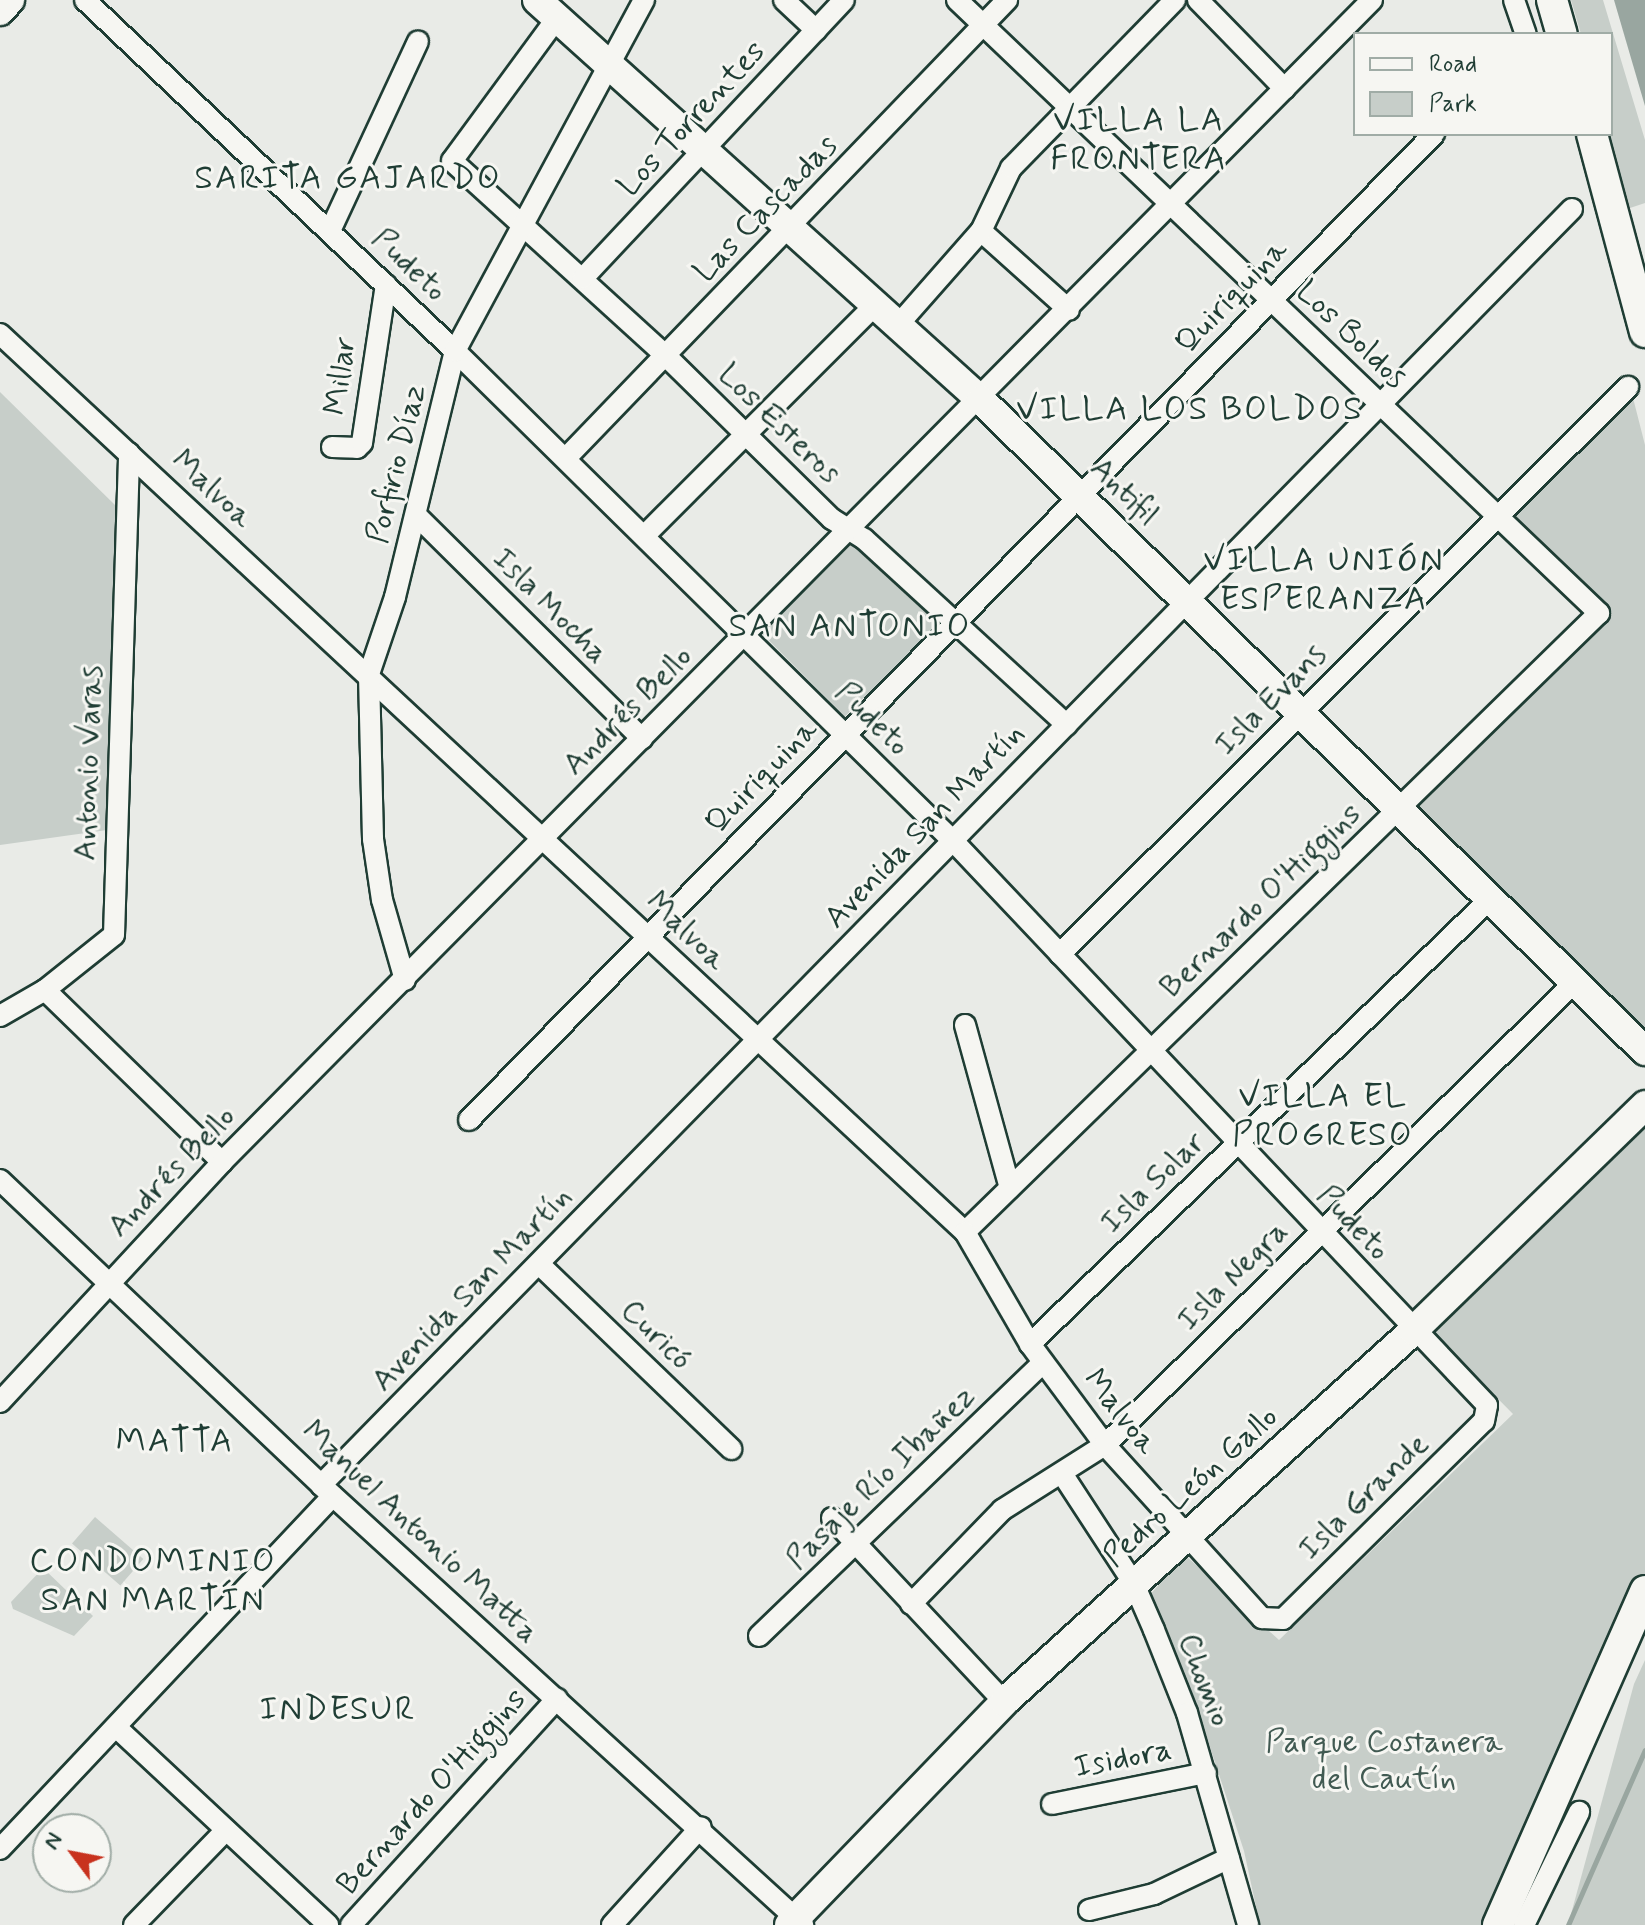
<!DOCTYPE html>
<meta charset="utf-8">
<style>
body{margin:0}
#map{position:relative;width:1645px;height:1925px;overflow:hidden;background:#e9ebe7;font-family:Mynerve,sans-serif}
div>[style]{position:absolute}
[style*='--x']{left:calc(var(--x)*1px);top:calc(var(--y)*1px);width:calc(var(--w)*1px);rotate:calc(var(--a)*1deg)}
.green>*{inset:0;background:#c7cec9;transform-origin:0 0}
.water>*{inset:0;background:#99a6a0}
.stream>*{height:5px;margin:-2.5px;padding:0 2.5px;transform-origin:2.5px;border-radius:2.5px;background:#99a6a0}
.roads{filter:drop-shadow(2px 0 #1f3d34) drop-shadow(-2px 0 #1f3d34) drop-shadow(0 2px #1f3d34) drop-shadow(0 -2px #1f3d34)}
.street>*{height:20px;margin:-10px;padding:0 10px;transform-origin:10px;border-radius:10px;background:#f6f6f2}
.secondary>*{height:28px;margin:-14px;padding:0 14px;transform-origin:14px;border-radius:14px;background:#f6f6f2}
.primary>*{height:30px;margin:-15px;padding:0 15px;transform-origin:15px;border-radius:15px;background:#f6f6f2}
span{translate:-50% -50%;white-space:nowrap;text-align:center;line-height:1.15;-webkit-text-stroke:6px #f6f6f2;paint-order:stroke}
.street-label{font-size:32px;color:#1f3d34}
.park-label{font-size:32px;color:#415a52}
.neighbourhood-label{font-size:34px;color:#1f3d34;letter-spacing:2px}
.legend{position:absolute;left:1353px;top:32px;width:260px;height:104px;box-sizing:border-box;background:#f6f6f2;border:2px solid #a0aca6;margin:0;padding:10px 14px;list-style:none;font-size:24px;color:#1f3d34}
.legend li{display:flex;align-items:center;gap:16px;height:40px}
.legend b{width:40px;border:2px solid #a0aca6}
.north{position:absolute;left:32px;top:1813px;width:80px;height:80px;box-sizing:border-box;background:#f6f6f2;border:2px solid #a0aca6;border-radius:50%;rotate:302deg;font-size:22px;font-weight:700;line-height:32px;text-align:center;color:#1f3d34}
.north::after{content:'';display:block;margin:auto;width:28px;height:36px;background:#c8321e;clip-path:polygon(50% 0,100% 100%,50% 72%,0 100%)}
</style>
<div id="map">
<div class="green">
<div style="clip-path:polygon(1571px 0,1603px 0,1645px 140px,1645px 203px,1627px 209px,1607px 134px,1611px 134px,1611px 34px,1581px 34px)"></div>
<div style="clip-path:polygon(0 392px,116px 506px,107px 830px,0 845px)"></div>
<div style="clip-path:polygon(1632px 394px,1645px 445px,1645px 1046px,1410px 812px,1606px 613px,1508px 523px)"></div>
<div style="left:855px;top:537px;width:120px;height:134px;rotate:45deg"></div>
<div style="clip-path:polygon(1645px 1118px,1645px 1575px,1485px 1925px,1260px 1925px,1244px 1851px,1195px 1701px,1148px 1597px,1185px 1555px,1279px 1640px,1513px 1414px,1430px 1330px)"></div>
<div style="left:95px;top:1517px;width:64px;height:35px;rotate:41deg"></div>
<div style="clip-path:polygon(43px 1568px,93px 1616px,74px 1636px,13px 1609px,11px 1602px)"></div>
<div style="clip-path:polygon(1645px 1660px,1645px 1925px,1568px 1925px,1634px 1684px)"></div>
</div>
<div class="water">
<div style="clip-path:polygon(1614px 0,1645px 0,1645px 106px)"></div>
</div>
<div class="stream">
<div style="--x:1568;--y:1925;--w:191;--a:-66.3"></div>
</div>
<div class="roads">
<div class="street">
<div style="--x:784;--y:0;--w:44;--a:43.2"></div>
<div style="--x:957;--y:0;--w:888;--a:43.68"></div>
<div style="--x:1599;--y:613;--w:886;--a:135.69"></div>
<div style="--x:1198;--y:0;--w:124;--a:45.7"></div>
<div style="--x:1514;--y:0;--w:36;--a:71"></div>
<div style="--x:557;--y:18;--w:177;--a:126.3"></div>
<div style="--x:452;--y:161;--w:288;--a:42.3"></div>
<div style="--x:665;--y:355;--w:234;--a:44.5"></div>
<div style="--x:832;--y:519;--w:38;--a:32"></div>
<div style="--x:864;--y:539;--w:275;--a:42.5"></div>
<div style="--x:330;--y:231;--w:209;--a:-65.1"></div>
<div style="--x:981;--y:231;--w:118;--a:41.9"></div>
<div style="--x:583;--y:278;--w:381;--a:-46.8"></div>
<div style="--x:898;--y:325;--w:125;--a:-48.6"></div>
<div style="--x:981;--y:231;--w:70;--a:-64.5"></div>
<div style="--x:1011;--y:168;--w:235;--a:-45.7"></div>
<div style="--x:0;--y:334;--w:1318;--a:42.94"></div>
<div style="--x:965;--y:1232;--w:129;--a:59.9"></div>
<div style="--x:1030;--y:1344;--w:126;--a:53.4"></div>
<div style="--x:1105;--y:1445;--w:234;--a:47.8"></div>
<div style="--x:1262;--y:1618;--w:21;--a:3"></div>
<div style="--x:1283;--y:1619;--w:282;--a:-44.6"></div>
<div style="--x:1484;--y:1421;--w:16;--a:-79"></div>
<div style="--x:1487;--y:1405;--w:777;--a:-133.43"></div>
<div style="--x:953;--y:841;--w:699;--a:-135.46"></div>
<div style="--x:455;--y:351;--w:510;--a:-136.51"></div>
<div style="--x:332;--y:447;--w:25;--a:2"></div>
<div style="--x:357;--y:448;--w:7;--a:-45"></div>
<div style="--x:362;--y:443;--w:160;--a:-81.4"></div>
<div style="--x:566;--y:458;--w:636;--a:-46.08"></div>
<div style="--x:416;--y:515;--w:318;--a:44.7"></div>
<div style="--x:644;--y:536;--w:328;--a:-45"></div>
<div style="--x:1060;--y:954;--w:803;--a:-44.95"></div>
<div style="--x:405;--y:980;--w:83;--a:-106"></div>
<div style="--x:382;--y:900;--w:62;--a:-98.4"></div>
<div style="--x:373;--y:839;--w:165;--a:-91.4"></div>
<div style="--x:369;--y:674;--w:81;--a:-71.3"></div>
<div style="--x:395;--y:597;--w:253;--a:-76.3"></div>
<div style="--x:455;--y:351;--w:399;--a:-61.7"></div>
<div style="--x:45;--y:990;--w:247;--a:44.2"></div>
<div style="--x:0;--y:1016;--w:52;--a:-30"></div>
<div style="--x:45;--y:990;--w:88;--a:-38.6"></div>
<div style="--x:114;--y:935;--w:482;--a:-88.2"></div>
<div style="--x:965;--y:1025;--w:169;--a:74.6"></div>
<div style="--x:469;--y:1120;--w:1380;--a:-45.62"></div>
<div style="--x:0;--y:1180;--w:443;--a:43.5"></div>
<div style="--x:321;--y:1485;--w:653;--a:42.39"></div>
<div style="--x:539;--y:1264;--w:267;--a:43.9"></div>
<div style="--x:1030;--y:1344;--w:640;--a:-44.05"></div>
<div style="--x:0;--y:1402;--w:327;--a:-47.2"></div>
<div style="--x:222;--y:1162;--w:1635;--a:-45.3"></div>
<div style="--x:1063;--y:1475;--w:130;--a:56.9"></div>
<div style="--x:1134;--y:1584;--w:50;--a:66.5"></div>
<div style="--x:1154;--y:1630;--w:89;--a:68.3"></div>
<div style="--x:1187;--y:1713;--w:221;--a:73.9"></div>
<div style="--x:321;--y:1485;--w:1787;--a:-45.57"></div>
<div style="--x:832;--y:1518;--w:252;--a:46.9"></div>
<div style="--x:911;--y:1604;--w:131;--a:-45.9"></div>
<div style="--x:1002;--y:1510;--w:122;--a:-32.3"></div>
<div style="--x:1105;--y:1445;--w:660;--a:-44.57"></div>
<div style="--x:759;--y:1636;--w:394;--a:-43.9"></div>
<div style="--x:116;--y:1727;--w:290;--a:43"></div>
<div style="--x:1052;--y:1804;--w:157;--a:-11.4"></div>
<div style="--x:0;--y:1849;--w:485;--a:-46.7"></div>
<div style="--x:1089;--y:1910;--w:67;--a:-13.8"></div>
<div style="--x:1154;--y:1894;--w:83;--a:-25.6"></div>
<div style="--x:134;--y:1925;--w:132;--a:-45.9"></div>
<div style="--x:351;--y:1925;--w:306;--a:-47.7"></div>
<div style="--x:612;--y:1925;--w:132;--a:-47.8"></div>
<div style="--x:1524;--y:1925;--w:126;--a:-64"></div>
</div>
<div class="secondary">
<div style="--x:537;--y:0;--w:598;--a:42.02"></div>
<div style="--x:981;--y:400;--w:930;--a:44.43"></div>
<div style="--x:0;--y:11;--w:15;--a:-48"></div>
<div style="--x:789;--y:1925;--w:310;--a:-46"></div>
<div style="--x:1004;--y:1702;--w:552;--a:-42.21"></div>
<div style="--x:1413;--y:1331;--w:324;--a:-44.2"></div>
</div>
<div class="primary">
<div style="--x:1552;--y:0;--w:35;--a:74"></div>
<div style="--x:1592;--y:134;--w:205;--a:75"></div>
<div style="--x:1498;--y:1925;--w:365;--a:-66.2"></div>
</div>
</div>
<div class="street-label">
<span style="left:692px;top:119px;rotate:-47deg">Los Torrentes</span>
<span style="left:766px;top:209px;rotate:-46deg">Las Cascadas</span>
<span style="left:409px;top:265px;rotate:44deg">Pudeto</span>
<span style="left:1232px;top:297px;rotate:-46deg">Quiriquina</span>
<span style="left:1351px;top:335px;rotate:44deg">Los Boldos</span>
<span style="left:341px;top:376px;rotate:-82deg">Millar</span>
<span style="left:779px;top:424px;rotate:44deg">Los Esteros</span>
<span style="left:397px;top:464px;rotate:-76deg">Porfirio Díaz</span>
<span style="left:212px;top:489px;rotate:43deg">Malvoa</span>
<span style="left:1124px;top:492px;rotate:45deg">Antifil</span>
<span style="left:550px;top:606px;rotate:45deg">Isla Mocha</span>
<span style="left:1271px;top:700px;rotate:-45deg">Isla Evans</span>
<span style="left:628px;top:711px;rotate:-45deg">Andrés Bello</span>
<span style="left:872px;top:719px;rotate:45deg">Pudeto</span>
<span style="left:89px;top:763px;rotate:-88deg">Antonio Varas</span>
<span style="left:762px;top:777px;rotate:-46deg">Quiriquina</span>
<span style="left:925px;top:826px;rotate:-46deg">Avenida San Martín</span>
<span style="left:1261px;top:901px;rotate:-44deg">Bernardo O'Higgins</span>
<span style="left:686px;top:931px;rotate:44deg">Malvoa</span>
<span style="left:172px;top:1172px;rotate:-46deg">Andrés Bello</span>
<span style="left:1153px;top:1183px;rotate:-44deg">Isla Solar</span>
<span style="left:1353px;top:1223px;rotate:47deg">Pudeto</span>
<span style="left:1233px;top:1276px;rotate:-45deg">Isla Negra</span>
<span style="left:472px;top:1289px;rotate:-46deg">Avenida San Martín</span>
<span style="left:656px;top:1335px;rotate:44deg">Curicó</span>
<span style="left:1120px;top:1412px;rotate:52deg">Malvoa</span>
<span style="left:881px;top:1478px;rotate:-44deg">Pasaje Río Ibañez</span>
<span style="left:1191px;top:1487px;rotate:-42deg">Pedro León Gallo</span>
<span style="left:1364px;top:1497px;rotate:-44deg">Isla Grande</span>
<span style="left:420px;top:1532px;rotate:43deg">Manuel Antonio Matta</span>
<span style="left:1204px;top:1680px;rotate:69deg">Chomio</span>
<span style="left:1123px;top:1759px;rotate:-11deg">Isidora</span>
<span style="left:432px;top:1792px;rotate:-48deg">Bernardo O'Higgins</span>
</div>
<div class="park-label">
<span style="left:1384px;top:1761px">Parque Costanera<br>del Cautín</span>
</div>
<div class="neighbourhood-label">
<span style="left:1139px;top:140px">VILLA LA<br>FRONTERA</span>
<span style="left:348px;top:179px">SARITA GAJARDO</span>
<span style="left:1190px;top:410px">VILLA LOS BOLDOS</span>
<span style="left:1324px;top:580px">VILLA UNIÓN<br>ESPERANZA</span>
<span style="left:850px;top:627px">SAN ANTONIO</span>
<span style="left:1323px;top:1116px">VILLA EL<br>PROGRESO</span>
<span style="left:175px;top:1442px">MATTA</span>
<span style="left:153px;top:1581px">CONDOMINIO<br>SAN MARTÍN</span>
<span style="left:338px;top:1710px">INDESUR</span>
</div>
<ul class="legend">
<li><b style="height:10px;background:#f6f6f2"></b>Road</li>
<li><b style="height:22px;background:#c7cec9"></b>Park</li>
</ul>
<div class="north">N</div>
</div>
